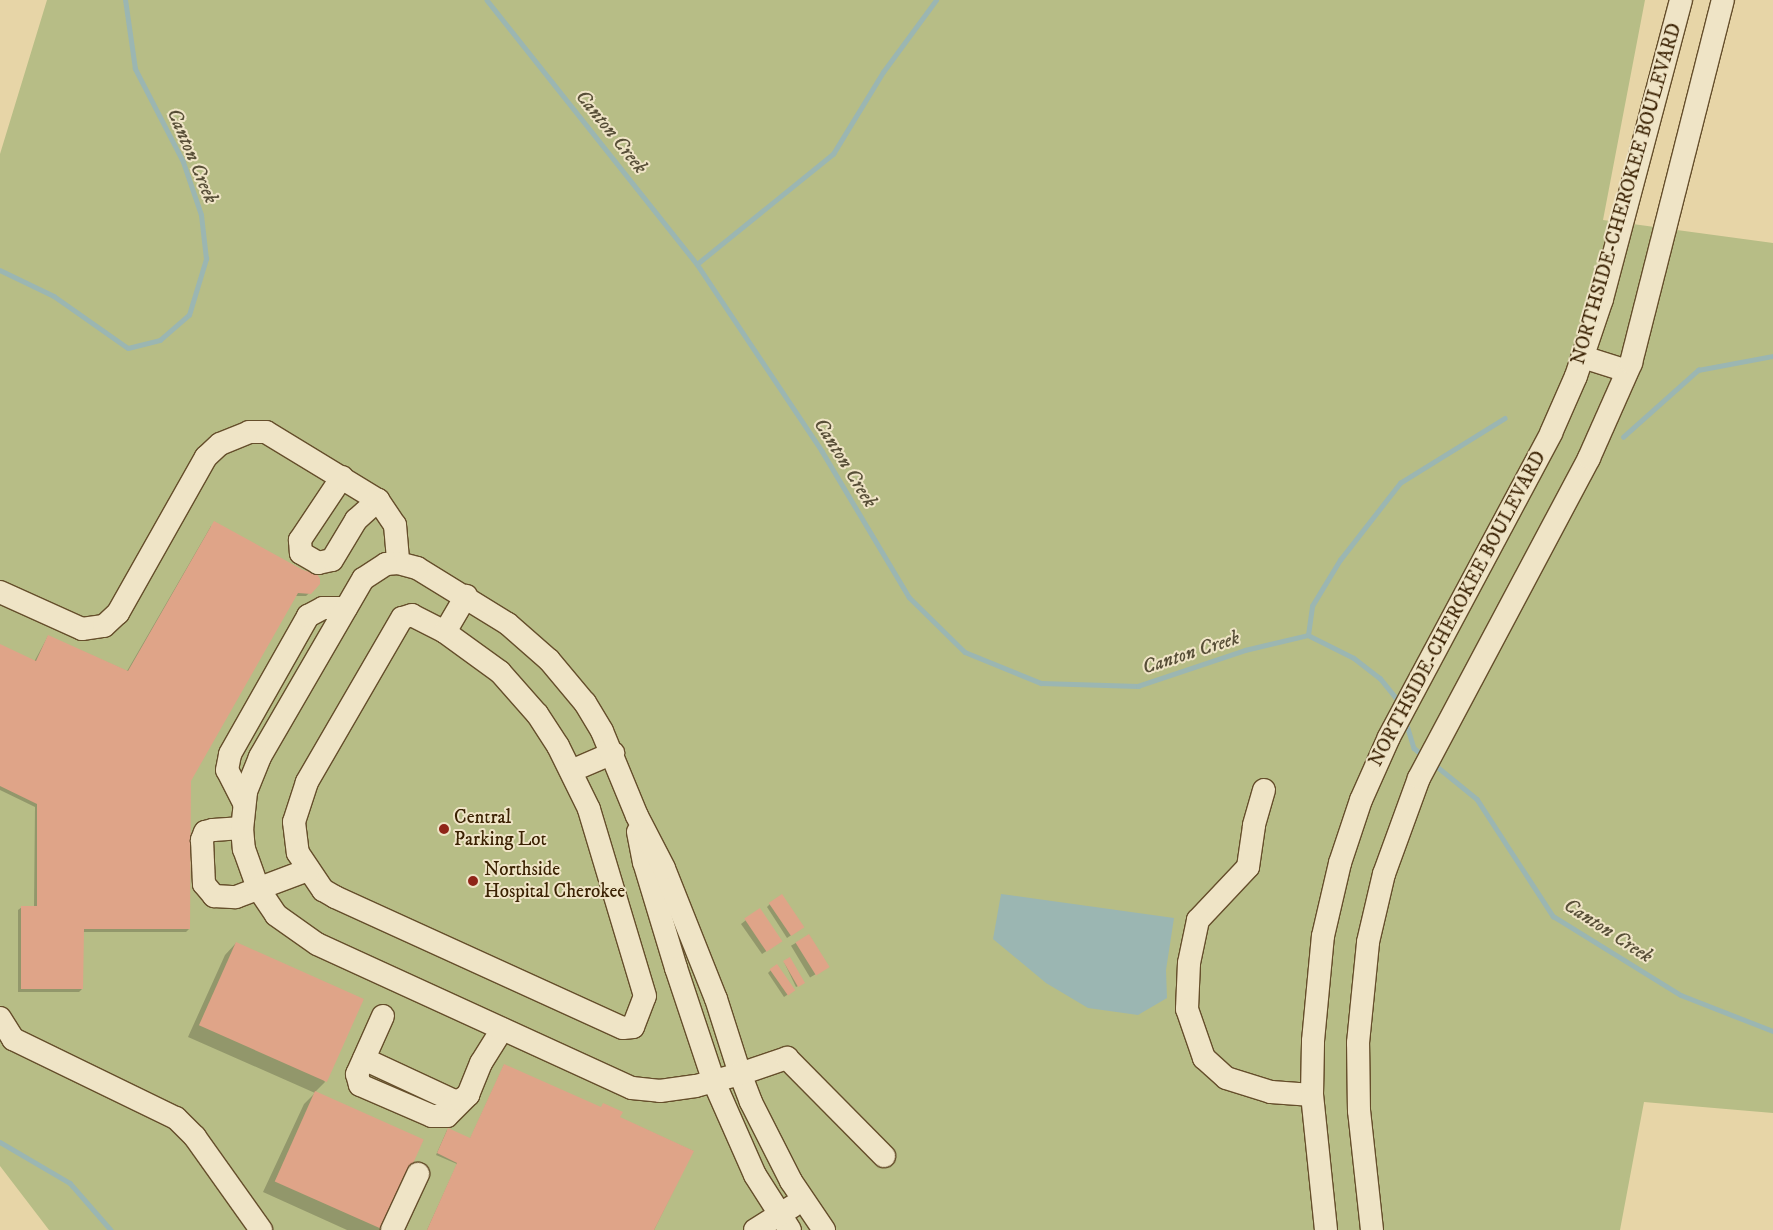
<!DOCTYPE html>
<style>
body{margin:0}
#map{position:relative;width:1773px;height:1230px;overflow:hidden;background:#e7d5a7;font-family:"IM FELL DW Pica",serif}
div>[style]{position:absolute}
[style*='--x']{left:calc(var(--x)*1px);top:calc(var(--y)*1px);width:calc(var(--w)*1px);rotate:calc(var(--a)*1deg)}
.green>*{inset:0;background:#b7bd86}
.water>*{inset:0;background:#9bb6b2}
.shadow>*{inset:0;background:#0003;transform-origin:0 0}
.stream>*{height:4.5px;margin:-2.25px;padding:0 2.25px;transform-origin:2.25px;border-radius:2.25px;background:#9bb6b2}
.building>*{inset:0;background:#dfa488;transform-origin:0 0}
.roads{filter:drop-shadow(1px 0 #654e2b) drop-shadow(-1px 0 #654e2b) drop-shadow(0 1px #654e2b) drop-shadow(0 -1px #654e2b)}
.minor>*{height:22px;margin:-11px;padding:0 11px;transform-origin:11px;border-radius:11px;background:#efe4c6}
.dots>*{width:14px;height:14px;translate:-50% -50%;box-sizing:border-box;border:2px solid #efe4c6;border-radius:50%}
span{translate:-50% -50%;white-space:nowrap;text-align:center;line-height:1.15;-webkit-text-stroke:4px #efe4c6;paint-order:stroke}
.street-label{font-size:19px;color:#3a2102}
.poi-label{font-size:19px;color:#3a2102}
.left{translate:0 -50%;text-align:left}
.water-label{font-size:20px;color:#574e37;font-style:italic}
</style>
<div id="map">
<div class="green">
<div style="clip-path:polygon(47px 0,1645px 0,1603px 220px,1773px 243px,1773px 1113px,1644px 1102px,1620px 1230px,49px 1230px,0 1166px,0 154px)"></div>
</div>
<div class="water">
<div style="clip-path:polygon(1001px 894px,1174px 918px,1166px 970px,1167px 998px,1138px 1015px,1088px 1008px,1046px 983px,993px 939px)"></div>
</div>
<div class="shadow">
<div style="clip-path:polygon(211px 526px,319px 584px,306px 596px,295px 596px,190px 781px,189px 929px,186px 932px,82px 932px,82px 989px,79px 992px,18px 992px,18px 910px,22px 907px,34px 907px,35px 807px,0 790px,0 646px,34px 662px,48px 636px,127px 671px)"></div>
<div style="clip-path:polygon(770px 904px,799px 930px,787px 938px,767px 907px)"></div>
<div style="clip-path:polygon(759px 910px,777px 944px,762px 954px,741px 924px)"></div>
<div style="left:809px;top:935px;width:37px;height:21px;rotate:59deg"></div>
<div style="clip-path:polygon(236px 943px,325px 1082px,315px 1092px,380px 1230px,347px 1230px,263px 1192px,304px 1104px,315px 1093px,188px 1037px,225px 955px)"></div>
<div style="clip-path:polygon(784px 962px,802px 984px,796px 987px)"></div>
<div style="clip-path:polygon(771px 970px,790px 993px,784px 997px,768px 973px)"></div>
<div style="clip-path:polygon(504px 1065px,693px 1151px,654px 1230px,427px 1230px,457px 1164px,436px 1155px,447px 1130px,470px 1139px)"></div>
</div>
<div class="stream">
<div style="--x:487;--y:0;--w:337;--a:51.5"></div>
<div style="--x:697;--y:264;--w:225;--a:56.2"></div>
<div style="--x:822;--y:451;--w:170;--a:59.2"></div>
<div style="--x:909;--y:597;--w:78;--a:44.5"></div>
<div style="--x:965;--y:652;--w:82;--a:22.2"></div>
<div style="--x:1041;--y:683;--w:97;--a:1.8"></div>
<div style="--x:1138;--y:686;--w:113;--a:-18.6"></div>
<div style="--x:1245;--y:650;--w:65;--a:-13.4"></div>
<div style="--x:1308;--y:635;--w:51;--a:26.6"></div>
<div style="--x:1354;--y:658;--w:33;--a:38"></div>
<div style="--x:1380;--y:678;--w:32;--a:51"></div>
<div style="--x:697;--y:264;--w:175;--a:-39"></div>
<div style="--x:833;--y:154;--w:96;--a:-58.6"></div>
<div style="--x:883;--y:72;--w:89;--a:-53.6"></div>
<div style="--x:0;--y:270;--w:60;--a:25.7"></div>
<div style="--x:54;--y:296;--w:90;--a:35.1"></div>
<div style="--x:128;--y:348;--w:33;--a:-14"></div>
<div style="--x:160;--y:340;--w:38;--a:-41"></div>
<div style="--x:189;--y:315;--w:59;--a:-73.1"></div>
<div style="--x:206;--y:259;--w:44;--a:-96.5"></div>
<div style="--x:201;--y:215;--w:56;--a:-108.8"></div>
<div style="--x:183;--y:162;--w:105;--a:-117.3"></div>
<div style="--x:135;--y:69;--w:70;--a:-98.2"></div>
<div style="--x:1623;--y:437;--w:101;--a:-41.8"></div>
<div style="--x:1698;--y:370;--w:76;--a:-10.6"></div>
<div style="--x:1308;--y:635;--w:29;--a:-82"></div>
<div style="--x:1312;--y:606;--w:54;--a:-58.7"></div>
<div style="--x:1340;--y:560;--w:98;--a:-52.1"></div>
<div style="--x:1400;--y:483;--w:123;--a:-31.8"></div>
<div style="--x:1406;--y:722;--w:27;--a:73"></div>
<div style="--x:1414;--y:748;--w:13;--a:39"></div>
<div style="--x:1434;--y:764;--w:55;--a:39.1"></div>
<div style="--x:1477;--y:799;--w:140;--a:57"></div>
<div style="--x:1553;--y:916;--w:150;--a:31.7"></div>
<div style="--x:1681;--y:995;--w:99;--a:21.4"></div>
<div style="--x:0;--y:1142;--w:81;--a:30.4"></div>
<div style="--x:70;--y:1183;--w:62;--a:48.9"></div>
</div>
<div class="building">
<div style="clip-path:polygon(214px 521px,303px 570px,317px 574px,320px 579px,320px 584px,311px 594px,298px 593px,191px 781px,190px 929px,84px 929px,83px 989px,21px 989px,21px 906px,37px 906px,37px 804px,0 786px,0 644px,36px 661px,48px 635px,128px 671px)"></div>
<div style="left:782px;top:894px;width:40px;height:16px;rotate:56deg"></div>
<div style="left:760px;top:908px;width:40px;height:19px;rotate:56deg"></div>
<div style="left:809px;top:934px;width:39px;height:16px;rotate:58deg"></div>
<div style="left:236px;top:942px;width:140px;height:91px;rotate:24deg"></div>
<div style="left:790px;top:957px;width:30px;height:8px;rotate:60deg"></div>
<div style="left:777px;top:964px;width:32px;height:9px;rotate:55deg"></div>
<div style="clip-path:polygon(504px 1064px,601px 1107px,603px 1103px,623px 1112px,620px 1117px,694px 1151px,654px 1230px,427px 1230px,457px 1163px,437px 1153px,448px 1128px,470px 1138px)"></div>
<div style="left:315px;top:1091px;width:119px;height:99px;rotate:24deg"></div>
</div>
<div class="roads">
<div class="minor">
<div style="--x:1583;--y:357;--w:46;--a:17.7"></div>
<div style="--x:342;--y:477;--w:76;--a:123.7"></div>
<div style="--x:300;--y:540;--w:13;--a:86"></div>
<div style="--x:301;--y:553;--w:20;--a:30"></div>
<div style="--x:318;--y:563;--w:14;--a:-12"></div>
<div style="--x:332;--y:560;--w:47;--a:-59"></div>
<div style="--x:356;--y:520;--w:30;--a:-42"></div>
<div style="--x:0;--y:592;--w:90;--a:24.3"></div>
<div style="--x:82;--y:629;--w:22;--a:-8"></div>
<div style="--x:104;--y:626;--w:19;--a:-43"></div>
<div style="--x:118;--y:613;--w:179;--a:-60.6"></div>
<div style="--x:206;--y:457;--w:19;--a:-43"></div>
<div style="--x:220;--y:444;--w:31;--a:-22"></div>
<div style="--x:249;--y:432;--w:17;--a:0"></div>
<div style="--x:266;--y:432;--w:131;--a:31.3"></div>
<div style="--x:378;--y:500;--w:30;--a:56"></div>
<div style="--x:395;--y:525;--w:38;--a:85"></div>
<div style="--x:445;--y:632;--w:37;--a:-153"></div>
<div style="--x:412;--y:615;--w:10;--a:163"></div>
<div style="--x:402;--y:618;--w:190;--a:120.1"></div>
<div style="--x:307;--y:782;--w:42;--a:108"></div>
<div style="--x:294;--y:822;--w:31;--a:83"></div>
<div style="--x:298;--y:853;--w:45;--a:56"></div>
<div style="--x:323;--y:890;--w:14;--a:30"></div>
<div style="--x:335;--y:897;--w:316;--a:24.5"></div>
<div style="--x:623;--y:1028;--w:10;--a:-6"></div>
<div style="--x:633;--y:1027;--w:33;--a:-69"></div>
<div style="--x:645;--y:996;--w:195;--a:-106.7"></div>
<div style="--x:589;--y:809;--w:70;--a:-116.2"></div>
<div style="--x:558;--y:746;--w:38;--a:-123"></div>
<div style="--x:537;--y:714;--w:56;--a:-131.4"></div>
<div style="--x:500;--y:672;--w:68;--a:-144"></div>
<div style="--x:445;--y:632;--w:42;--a:-59.7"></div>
<div style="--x:571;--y:771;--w:46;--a:-23.2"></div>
<div style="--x:1264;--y:790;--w:37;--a:106"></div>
<div style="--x:1254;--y:826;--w:41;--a:98.3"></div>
<div style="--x:1248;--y:867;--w:73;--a:133.3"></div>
<div style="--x:1198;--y:920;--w:44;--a:101.8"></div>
<div style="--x:1189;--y:963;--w:46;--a:92.5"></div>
<div style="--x:1187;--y:1009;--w:52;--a:70.9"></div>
<div style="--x:1204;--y:1058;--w:30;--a:42"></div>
<div style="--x:1226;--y:1078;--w:47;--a:17.3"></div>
<div style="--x:1271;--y:1092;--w:41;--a:4.2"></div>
<div style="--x:244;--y:803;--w:37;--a:-117"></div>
<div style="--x:227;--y:770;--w:16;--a:-79"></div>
<div style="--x:230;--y:754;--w:159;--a:-60.5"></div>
<div style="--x:308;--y:616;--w:17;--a:-28"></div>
<div style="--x:323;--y:608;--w:23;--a:0"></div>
<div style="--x:242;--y:828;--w:29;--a:176"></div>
<div style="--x:213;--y:830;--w:8;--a:166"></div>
<div style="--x:205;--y:832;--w:9;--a:111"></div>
<div style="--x:202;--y:840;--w:44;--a:87.4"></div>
<div style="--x:204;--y:884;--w:16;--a:50"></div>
<div style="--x:214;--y:896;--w:22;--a:3"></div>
<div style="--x:236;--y:897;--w:77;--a:-20.6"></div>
<div style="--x:638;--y:832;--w:31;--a:79"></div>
<div style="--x:644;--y:862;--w:111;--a:73.2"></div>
<div style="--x:676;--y:968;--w:120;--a:71.6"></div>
<div style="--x:714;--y:1082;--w:102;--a:66.2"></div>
<div style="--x:755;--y:1175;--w:65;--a:57.5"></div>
<div style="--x:383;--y:1016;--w:64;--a:114.1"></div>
<div style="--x:357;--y:1074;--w:11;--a:75"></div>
<div style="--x:360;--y:1085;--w:78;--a:23.3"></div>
<div style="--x:432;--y:1116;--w:15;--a:0"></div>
<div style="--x:447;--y:1116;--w:30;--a:-45"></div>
<div style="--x:0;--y:1018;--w:25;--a:58"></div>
<div style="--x:13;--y:1039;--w:181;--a:25.9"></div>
<div style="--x:176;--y:1118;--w:27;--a:45"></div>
<div style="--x:195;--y:1137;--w:114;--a:54.6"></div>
<div style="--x:364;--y:1059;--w:99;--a:25"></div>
<div style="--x:454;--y:1101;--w:7;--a:-8"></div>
<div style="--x:461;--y:1100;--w:9;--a:-36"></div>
<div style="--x:468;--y:1095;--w:35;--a:-68"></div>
<div style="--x:481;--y:1063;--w:40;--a:-58"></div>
<div style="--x:392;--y:1230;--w:62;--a:-65.1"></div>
<div style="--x:755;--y:1230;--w:45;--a:-32.3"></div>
<div style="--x:824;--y:1230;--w:59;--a:-124"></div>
<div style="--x:791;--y:1181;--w:89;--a:-116.9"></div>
<div style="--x:751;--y:1102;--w:30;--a:-111"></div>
<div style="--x:740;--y:1074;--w:79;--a:-107.7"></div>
<div style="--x:716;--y:999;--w:141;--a:-111.7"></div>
<div style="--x:664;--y:868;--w:59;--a:-117.4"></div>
<div style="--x:637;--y:816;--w:92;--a:-112.4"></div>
<div style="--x:602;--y:731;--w:33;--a:-121"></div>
<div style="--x:585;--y:703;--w:56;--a:-129.9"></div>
<div style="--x:549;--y:660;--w:55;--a:-138.7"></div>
<div style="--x:508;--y:624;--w:107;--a:-148.4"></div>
<div style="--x:417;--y:568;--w:20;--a:-165"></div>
<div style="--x:398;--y:563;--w:12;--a:175"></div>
<div style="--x:386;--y:564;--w:27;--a:147"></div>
<div style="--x:363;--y:579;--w:206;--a:120.1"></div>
<div style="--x:260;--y:757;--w:38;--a:112"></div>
<div style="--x:246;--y:792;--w:36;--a:96"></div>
<div style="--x:242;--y:828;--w:21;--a:85"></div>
<div style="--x:244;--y:849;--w:41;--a:70.3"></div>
<div style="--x:258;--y:888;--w:32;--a:56"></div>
<div style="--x:276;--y:915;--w:50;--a:35.3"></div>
<div style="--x:317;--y:944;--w:346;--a:24.6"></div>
<div style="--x:632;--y:1088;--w:28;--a:6"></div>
<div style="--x:660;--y:1091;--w:36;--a:-8"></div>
<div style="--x:696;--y:1086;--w:46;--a:-15.3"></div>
<div style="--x:740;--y:1074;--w:50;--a:-18.8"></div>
<div style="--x:787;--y:1058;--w:138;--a:45.3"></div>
<div style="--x:1326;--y:1230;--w:136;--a:-95.9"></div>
<div style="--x:1312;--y:1095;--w:54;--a:-88.9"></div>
<div style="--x:1313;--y:1041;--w:105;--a:-84.6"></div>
<div style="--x:1323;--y:936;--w:75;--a:-76.9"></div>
<div style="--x:1340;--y:863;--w:66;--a:-71.6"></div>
<div style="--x:1361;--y:800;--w:69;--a:-66"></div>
<div style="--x:1389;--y:737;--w:344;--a:-61.9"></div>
<div style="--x:1551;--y:433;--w:62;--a:-66.3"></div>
<div style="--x:1576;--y:376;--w:81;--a:-71.3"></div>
<div style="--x:1602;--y:299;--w:309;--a:-75.2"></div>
<div style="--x:1372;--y:1230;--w:120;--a:-96.2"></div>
<div style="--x:1359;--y:1111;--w:68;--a:-90.8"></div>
<div style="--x:1358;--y:1043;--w:101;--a:-84.3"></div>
<div style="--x:1368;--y:942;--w:70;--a:-76.8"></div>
<div style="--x:1384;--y:874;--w:102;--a:-70"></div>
<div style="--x:1419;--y:778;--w:362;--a:-62"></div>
<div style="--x:1589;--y:458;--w:104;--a:-66.1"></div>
<div style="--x:1631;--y:363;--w:374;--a:-75.8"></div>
</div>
</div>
<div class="dots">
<div style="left:444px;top:829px;background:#8f2418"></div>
<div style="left:473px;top:881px;background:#8f2418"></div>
</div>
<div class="street-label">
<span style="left:1627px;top:194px;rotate:-74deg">NORTHSIDE-CHEROKEE BOULEVARD</span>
<span style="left:1458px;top:609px;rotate:-62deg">NORTHSIDE-CHEROKEE BOULEVARD</span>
</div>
<div class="poi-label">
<span class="left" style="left:454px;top:829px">Central<br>Parking Lot</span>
<span class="left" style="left:484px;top:881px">Northside<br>Hospital Cherokee</span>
</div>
<div class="water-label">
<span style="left:611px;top:132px;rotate:51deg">Canton Creek</span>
<span style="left:192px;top:156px;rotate:67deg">Canton Creek</span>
<span style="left:845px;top:463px;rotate:58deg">Canton Creek</span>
<span style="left:1191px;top:653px;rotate:-18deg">Canton Creek</span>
<span style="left:1608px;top:931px;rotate:33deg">Canton Creek</span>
</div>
</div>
